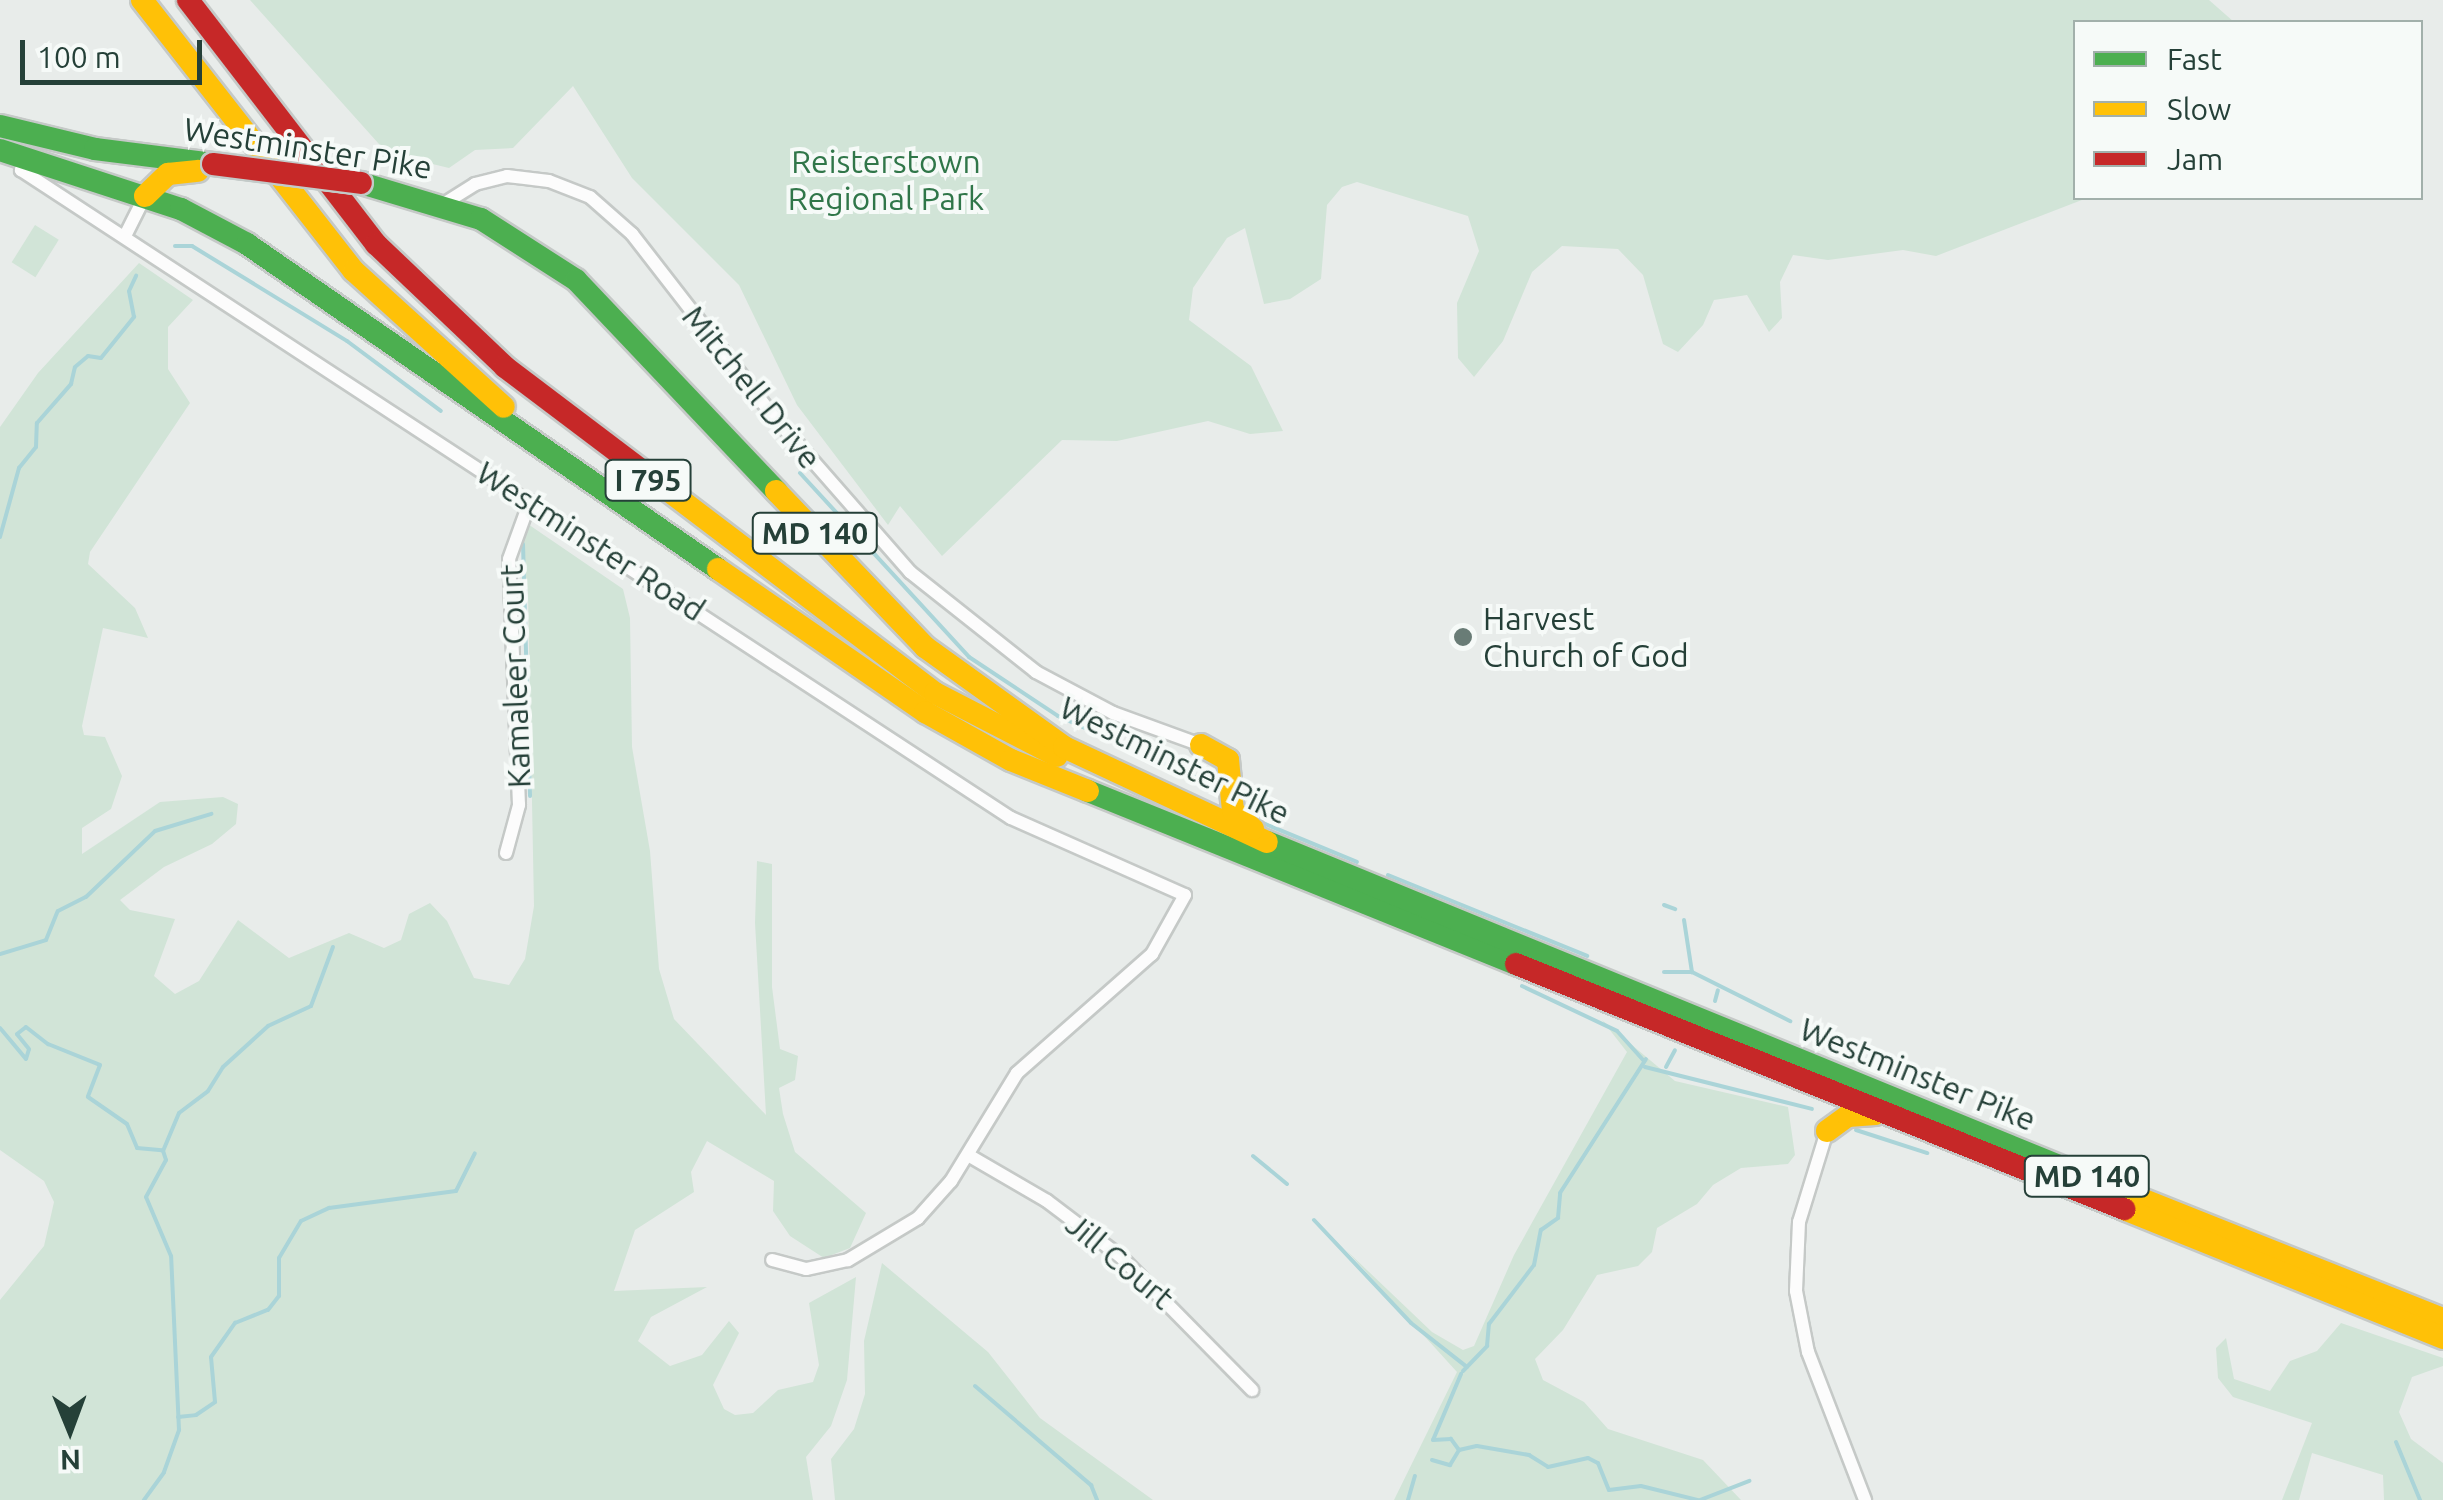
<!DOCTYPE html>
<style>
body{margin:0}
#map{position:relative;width:2443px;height:1500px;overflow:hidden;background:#e8ecea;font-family:Ubuntu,sans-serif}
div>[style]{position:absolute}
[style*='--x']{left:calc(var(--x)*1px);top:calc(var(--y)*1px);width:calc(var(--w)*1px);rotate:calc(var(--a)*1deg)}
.green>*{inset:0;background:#d1e4d7;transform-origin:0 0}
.stream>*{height:4px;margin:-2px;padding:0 2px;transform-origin:2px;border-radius:2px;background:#aad4d8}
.roads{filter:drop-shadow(2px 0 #c5c9c7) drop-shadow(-2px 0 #c5c9c7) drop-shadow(0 2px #c5c9c7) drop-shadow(0 -2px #c5c9c7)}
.street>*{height:12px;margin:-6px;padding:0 6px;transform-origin:6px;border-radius:6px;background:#fcfcfc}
.fast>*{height:22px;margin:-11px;padding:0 11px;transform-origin:11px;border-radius:11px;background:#4caf50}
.slow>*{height:22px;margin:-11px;padding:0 11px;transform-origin:11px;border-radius:11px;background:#ffc107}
.jam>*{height:22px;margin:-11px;padding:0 11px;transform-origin:11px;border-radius:11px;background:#c62828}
.bridges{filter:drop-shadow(2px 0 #c3cac8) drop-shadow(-2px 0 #c3cac8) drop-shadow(0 2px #c3cac8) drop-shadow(0 -2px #c3cac8)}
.jam-bridge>*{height:22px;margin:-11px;padding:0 11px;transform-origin:11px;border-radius:11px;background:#c62828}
.dots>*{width:28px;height:28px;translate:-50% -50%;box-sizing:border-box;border:5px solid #f6faf8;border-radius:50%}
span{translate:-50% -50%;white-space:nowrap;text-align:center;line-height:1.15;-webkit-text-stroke:8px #f6faf8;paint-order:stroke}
.shield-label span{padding:2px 8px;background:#f6faf8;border:2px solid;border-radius:8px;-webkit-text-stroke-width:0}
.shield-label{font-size:30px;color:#254038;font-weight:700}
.street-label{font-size:32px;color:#254038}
.park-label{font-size:32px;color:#307649}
.poi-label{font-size:32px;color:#254038}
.left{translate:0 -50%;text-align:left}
.legend{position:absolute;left:2073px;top:20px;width:350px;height:180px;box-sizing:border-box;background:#f6faf8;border:2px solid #a2b0ab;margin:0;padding:12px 18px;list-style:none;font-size:30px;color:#254038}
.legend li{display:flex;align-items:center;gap:20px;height:50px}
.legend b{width:50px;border:2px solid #a2b0ab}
.north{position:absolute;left:20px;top:1380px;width:100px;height:100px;-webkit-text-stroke:8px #f6faf8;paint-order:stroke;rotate:179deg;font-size:28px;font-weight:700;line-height:40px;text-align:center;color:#254038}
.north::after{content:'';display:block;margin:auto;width:35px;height:45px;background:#254038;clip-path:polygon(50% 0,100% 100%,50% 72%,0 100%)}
.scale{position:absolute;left:20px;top:40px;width:182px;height:45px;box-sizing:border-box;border:5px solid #254038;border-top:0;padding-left:12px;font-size:30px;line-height:35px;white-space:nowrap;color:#254038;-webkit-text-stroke:8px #f6faf8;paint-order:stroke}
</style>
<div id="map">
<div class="green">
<div style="clip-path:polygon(250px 0,2209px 0,2234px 22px,2076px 22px,2076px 198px,2087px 198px,1936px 256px,1903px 250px,1828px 260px,1793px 255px,1780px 282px,1782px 318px,1769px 332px,1747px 295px,1714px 300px,1703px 325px,1678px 352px,1663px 344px,1643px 275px,1618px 249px,1562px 246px,1532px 272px,1503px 341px,1474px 377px,1458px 358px,1457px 303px,1479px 251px,1468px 216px,1357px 182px,1342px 187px,1327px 205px,1321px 279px,1290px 299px,1264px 304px,1245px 228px,1227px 238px,1193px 288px,1189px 320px,1251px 366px,1283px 431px,1250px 434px,1208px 421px,1117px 441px,1062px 440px,942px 556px,900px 506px,888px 525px,797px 405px,739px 285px,632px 178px,573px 86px,513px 148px,475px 150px,449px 168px,387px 153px)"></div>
<div style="left:35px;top:225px;width:28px;height:44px;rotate:32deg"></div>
<div style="clip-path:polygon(139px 263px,193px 300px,168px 327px,168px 369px,190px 403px,90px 552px,88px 564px,135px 608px,148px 638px,103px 628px,82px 726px,84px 735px,105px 737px,122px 776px,111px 809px,82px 828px,82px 854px,160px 802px,223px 797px,238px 804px,236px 824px,212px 844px,164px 867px,120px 900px,130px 910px,175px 919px,154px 976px,175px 994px,199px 981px,238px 920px,289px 958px,349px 933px,384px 948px,401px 940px,409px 914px,430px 903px,447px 921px,474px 978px,509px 985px,525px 959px,534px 906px,528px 593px,519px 518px,623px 589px,630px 618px,632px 747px,650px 851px,659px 969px,674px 1019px,766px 1115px,755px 923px,757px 861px,772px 864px,772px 987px,780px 1049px,798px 1056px,795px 1080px,779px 1088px,783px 1114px,795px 1152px,866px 1213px,850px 1248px,824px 1258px,790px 1236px,773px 1211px,774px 1181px,707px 1141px,691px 1172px,694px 1192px,635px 1230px,614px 1291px,707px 1287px,651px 1317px,638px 1341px,670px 1366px,702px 1355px,729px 1321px,739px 1333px,713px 1385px,724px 1409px,735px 1415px,753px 1413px,778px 1390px,813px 1382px,819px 1365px,809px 1303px,856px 1277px,847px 1380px,831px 1426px,806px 1457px,813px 1500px,0 1500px,0 1300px,44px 1246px,54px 1202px,44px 1181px,0 1150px,0 427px,38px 373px)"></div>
<div style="clip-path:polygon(1602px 1020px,1675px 1081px,1788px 1107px,1795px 1155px,1788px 1164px,1741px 1168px,1713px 1185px,1697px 1204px,1657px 1228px,1652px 1252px,1638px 1266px,1597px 1275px,1563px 1330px,1535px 1359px,1543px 1380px,1584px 1402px,1608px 1429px,1703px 1460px,1741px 1500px,1394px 1500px,1457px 1372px,1347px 1251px,1432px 1332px,1463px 1350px,1474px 1346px,1514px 1255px,1627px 1052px)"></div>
<div style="clip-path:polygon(882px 1263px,988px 1352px,1040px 1418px,1153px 1500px,835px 1500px,831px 1459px,854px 1429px,865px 1394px,864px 1341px)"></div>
<div style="clip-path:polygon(2341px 1323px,2443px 1358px,2443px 1366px,2412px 1377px,2399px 1412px,2411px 1439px,2443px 1463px,2443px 1500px,2384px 1500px,2383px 1475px,2312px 1453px,2299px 1500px,2282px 1500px,2312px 1423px,2233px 1397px,2218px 1378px,2216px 1348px,2226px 1338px,2234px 1379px,2270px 1391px,2290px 1361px,2317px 1351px)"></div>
</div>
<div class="stream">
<div style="--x:175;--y:246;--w:17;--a:0"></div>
<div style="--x:192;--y:246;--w:182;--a:31.5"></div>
<div style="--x:347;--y:341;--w:117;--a:36.7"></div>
<div style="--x:800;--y:473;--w:250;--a:47.4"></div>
<div style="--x:969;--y:657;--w:107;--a:33.5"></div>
<div style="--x:1058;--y:716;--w:167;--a:24.1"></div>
<div style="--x:0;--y:537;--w:72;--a:-74.6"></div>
<div style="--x:19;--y:468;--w:27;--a:-51"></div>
<div style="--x:36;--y:447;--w:24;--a:-88"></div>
<div style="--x:37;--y:423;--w:52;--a:-48.9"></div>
<div style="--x:71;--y:384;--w:17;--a:-77"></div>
<div style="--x:75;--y:367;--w:17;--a:-40"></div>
<div style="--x:88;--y:356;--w:13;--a:9"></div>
<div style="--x:101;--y:358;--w:53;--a:-51.2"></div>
<div style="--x:134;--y:317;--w:26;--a:-101"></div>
<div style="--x:129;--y:291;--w:17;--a:-65"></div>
<div style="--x:523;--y:544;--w:252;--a:88.4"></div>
<div style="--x:1258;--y:821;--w:107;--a:22.5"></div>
<div style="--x:1388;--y:875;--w:215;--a:22.1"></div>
<div style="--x:1664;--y:905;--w:12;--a:20"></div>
<div style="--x:1684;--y:920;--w:53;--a:81.3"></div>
<div style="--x:0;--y:954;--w:48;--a:-16.9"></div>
<div style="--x:46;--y:940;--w:31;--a:-68"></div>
<div style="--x:58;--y:911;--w:31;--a:-27"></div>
<div style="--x:86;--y:897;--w:95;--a:-43.7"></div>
<div style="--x:155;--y:831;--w:59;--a:-16.9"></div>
<div style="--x:1664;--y:972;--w:28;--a:0"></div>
<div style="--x:1692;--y:972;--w:110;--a:26.6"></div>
<div style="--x:1522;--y:986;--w:105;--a:25.3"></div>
<div style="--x:1617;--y:1031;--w:40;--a:48"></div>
<div style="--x:1715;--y:1001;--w:11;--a:-75"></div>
<div style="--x:0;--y:1028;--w:40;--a:50"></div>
<div style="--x:26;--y:1059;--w:10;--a:-73"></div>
<div style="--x:29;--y:1049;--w:19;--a:-129"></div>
<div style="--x:17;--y:1034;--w:11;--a:-38"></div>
<div style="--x:26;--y:1027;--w:28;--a:38"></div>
<div style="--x:48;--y:1044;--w:56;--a:22"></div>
<div style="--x:100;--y:1065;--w:34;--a:111"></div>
<div style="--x:88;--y:1097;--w:47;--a:34.7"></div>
<div style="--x:127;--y:1124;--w:26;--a:67"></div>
<div style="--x:137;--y:1148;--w:25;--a:5"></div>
<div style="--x:1645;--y:1067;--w:172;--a:14.1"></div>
<div style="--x:1666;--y:1067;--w:19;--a:-62"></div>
<div style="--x:1856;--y:1130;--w:75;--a:17.9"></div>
<div style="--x:163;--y:1151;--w:41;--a:-67.2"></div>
<div style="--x:179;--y:1113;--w:36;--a:-37"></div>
<div style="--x:208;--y:1091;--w:28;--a:-58"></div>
<div style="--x:223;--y:1067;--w:61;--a:-42.3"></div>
<div style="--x:268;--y:1026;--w:47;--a:-24.9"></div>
<div style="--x:311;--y:1006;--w:63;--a:-69.6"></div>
<div style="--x:1253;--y:1156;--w:44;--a:39.5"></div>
<div style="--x:1314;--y:1220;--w:141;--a:46.7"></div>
<div style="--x:1411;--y:1323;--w:71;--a:38.2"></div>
<div style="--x:1463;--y:1371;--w:35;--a:-46"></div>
<div style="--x:1487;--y:1346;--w:22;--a:-85"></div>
<div style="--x:1489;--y:1324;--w:74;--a:-52.7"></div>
<div style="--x:1534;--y:1265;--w:36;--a:-79"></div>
<div style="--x:1541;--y:1230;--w:21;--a:-35"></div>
<div style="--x:1558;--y:1218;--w:25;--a:-85"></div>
<div style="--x:1560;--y:1193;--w:159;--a:-57.3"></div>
<div style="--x:975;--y:1386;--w:153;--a:40.5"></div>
<div style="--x:1091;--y:1485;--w:16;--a:68"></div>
<div style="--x:178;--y:1417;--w:18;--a:-6"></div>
<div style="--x:196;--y:1415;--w:23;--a:-34"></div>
<div style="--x:215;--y:1402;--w:45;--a:-95.1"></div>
<div style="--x:211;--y:1357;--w:42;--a:-54.8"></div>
<div style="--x:235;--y:1323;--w:35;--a:-22"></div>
<div style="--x:268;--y:1310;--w:18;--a:-52"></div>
<div style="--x:279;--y:1296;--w:38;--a:-90"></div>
<div style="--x:279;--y:1258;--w:43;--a:-59.3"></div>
<div style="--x:301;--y:1221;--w:31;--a:-25"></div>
<div style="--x:329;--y:1208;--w:128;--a:-7.6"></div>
<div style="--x:456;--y:1191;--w:42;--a:-63.4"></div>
<div style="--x:2396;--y:1442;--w:63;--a:67.5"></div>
<div style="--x:1459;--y:1450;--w:14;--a:-126"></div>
<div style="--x:1451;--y:1439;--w:18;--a:177"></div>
<div style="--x:1433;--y:1440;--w:72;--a:-67"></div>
<div style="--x:1432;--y:1460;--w:19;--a:16"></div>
<div style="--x:1450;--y:1465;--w:17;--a:-59"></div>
<div style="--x:1459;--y:1450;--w:18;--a:-13"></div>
<div style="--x:1477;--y:1446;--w:53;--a:9.8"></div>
<div style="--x:1529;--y:1455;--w:22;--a:32"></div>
<div style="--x:1548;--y:1467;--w:41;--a:-12.7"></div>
<div style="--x:1588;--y:1458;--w:11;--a:27"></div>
<div style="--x:1598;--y:1463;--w:29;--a:68"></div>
<div style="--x:1609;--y:1490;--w:32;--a:-7"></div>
<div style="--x:1641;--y:1486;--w:59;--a:13.8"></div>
<div style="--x:144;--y:1500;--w:34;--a:-54"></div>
<div style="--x:164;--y:1472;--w:45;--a:-70.3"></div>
<div style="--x:179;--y:1430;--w:174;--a:-92.6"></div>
<div style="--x:171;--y:1256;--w:64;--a:-113"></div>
<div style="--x:146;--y:1197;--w:42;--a:-61.6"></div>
<div style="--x:166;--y:1160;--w:9;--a:-108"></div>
<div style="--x:1408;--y:1500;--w:25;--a:-74"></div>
<div style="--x:1700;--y:1500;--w:53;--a:-21.2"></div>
</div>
<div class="roads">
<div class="street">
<div style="--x:25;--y:159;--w:12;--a:110"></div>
<div style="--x:21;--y:170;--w:1183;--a:33.21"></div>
<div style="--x:1011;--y:818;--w:190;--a:23.9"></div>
<div style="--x:1185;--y:895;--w:68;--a:119.2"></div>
<div style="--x:1152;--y:954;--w:180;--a:138.6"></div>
<div style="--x:1017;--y:1073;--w:127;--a:121.4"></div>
<div style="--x:951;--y:1181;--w:50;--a:131.7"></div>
<div style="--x:918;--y:1218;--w:82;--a:149"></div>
<div style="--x:848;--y:1260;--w:43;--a:167.9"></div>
<div style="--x:806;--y:1269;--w:35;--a:-165"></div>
<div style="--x:445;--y:203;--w:36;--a:-32"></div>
<div style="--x:475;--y:184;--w:33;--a:-14"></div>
<div style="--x:507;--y:176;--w:42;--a:6.8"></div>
<div style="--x:549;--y:181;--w:44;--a:21.3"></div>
<div style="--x:590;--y:197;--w:56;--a:41.4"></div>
<div style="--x:632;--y:234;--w:225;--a:52.2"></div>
<div style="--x:770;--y:412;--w:213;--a:48.8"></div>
<div style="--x:910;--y:572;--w:161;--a:38.4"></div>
<div style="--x:1036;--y:672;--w:87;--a:28"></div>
<div style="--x:1113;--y:713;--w:94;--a:20"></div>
<div style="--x:126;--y:234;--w:42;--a:-63.4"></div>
<div style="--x:506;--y:853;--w:50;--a:-74.8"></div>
<div style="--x:519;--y:805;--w:246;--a:-92.3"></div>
<div style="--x:509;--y:559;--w:62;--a:-70.1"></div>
<div style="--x:1827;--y:1131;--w:95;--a:107.1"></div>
<div style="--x:1799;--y:1222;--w:69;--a:92.5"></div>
<div style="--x:1796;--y:1291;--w:62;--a:78.9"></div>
<div style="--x:1808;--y:1352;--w:159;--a:68.9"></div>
<div style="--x:968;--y:1155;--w:91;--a:30.2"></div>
<div style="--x:1047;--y:1201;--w:93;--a:37.1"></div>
<div style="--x:1121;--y:1257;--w:187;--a:45.4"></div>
</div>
<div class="fast">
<div style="--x:0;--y:126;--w:98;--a:13.6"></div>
<div style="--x:95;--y:149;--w:119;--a:7.2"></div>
<div style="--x:0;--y:150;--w:190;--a:18.1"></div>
<div style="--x:181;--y:209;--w:75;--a:27.9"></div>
<div style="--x:247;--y:244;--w:572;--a:34.61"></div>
<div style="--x:361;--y:183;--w:125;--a:16.7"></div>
<div style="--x:481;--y:219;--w:113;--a:32.7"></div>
<div style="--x:576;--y:280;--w:291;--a:46.5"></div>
<div style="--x:1088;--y:791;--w:462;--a:22"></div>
<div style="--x:1267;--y:842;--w:869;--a:22.25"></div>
</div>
<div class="slow">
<div style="--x:142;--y:0;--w:344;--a:52"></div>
<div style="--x:354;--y:271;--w:202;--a:42.2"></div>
<div style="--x:145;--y:196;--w:32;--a:-44"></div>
<div style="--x:168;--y:174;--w:30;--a:-6"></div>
<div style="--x:653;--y:479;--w:354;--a:37.2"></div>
<div style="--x:935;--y:693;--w:137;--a:27.3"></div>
<div style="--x:776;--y:491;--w:216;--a:46.3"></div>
<div style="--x:925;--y:647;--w:171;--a:35.7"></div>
<div style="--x:1064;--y:747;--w:224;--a:25.1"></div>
<div style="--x:718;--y:569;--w:252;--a:34.6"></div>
<div style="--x:925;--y:712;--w:98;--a:29.2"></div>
<div style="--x:1011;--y:760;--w:83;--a:21.9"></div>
<div style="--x:1201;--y:745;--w:31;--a:29"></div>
<div style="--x:1228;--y:760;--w:51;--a:84.4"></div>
<div style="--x:1233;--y:811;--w:27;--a:42"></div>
<div style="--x:1827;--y:1131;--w:26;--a:-36"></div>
<div style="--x:1848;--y:1116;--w:27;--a:-4"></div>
<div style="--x:2071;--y:1171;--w:400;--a:21.7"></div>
<div style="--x:2124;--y:1209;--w:344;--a:22"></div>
</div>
<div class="jam">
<div style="--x:188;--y:0;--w:308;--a:52.4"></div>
<div style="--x:376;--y:244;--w:178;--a:43.6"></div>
<div style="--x:505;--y:367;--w:186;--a:37.1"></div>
<div style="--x:1516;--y:964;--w:656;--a:21.95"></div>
</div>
</div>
<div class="bridges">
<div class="jam-bridge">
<div style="--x:213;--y:164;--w:149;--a:7.3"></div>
</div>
</div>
<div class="dots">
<div style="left:1463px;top:637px;background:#697c76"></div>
</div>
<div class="shield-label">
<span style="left:648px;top:480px">I 795</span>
<span style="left:815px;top:533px">MD 140</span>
<span style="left:2087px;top:1176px">MD 140</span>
</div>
<div class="street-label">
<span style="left:308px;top:148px;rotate:9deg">Westminster Pike</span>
<span style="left:752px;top:387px;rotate:51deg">Mitchell Drive</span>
<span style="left:591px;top:541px;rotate:33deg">Westminster Road</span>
<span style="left:515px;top:676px;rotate:-92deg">Kamaleer Court</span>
<span style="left:1175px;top:760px;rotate:26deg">Westminster Pike</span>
<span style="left:1918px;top:1074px;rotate:22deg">Westminster Pike</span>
<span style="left:1120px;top:1261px;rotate:40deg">Jill Court</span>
</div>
<div class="park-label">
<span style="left:886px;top:180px">Reisterstown<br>Regional Park</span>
</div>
<div class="poi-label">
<span class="left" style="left:1483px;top:637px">Harvest<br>Church of God</span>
</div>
<ul class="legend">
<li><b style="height:12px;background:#4caf50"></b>Fast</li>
<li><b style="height:12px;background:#ffc107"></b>Slow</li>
<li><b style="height:12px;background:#c62828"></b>Jam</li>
</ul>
<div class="north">N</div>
<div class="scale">100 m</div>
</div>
